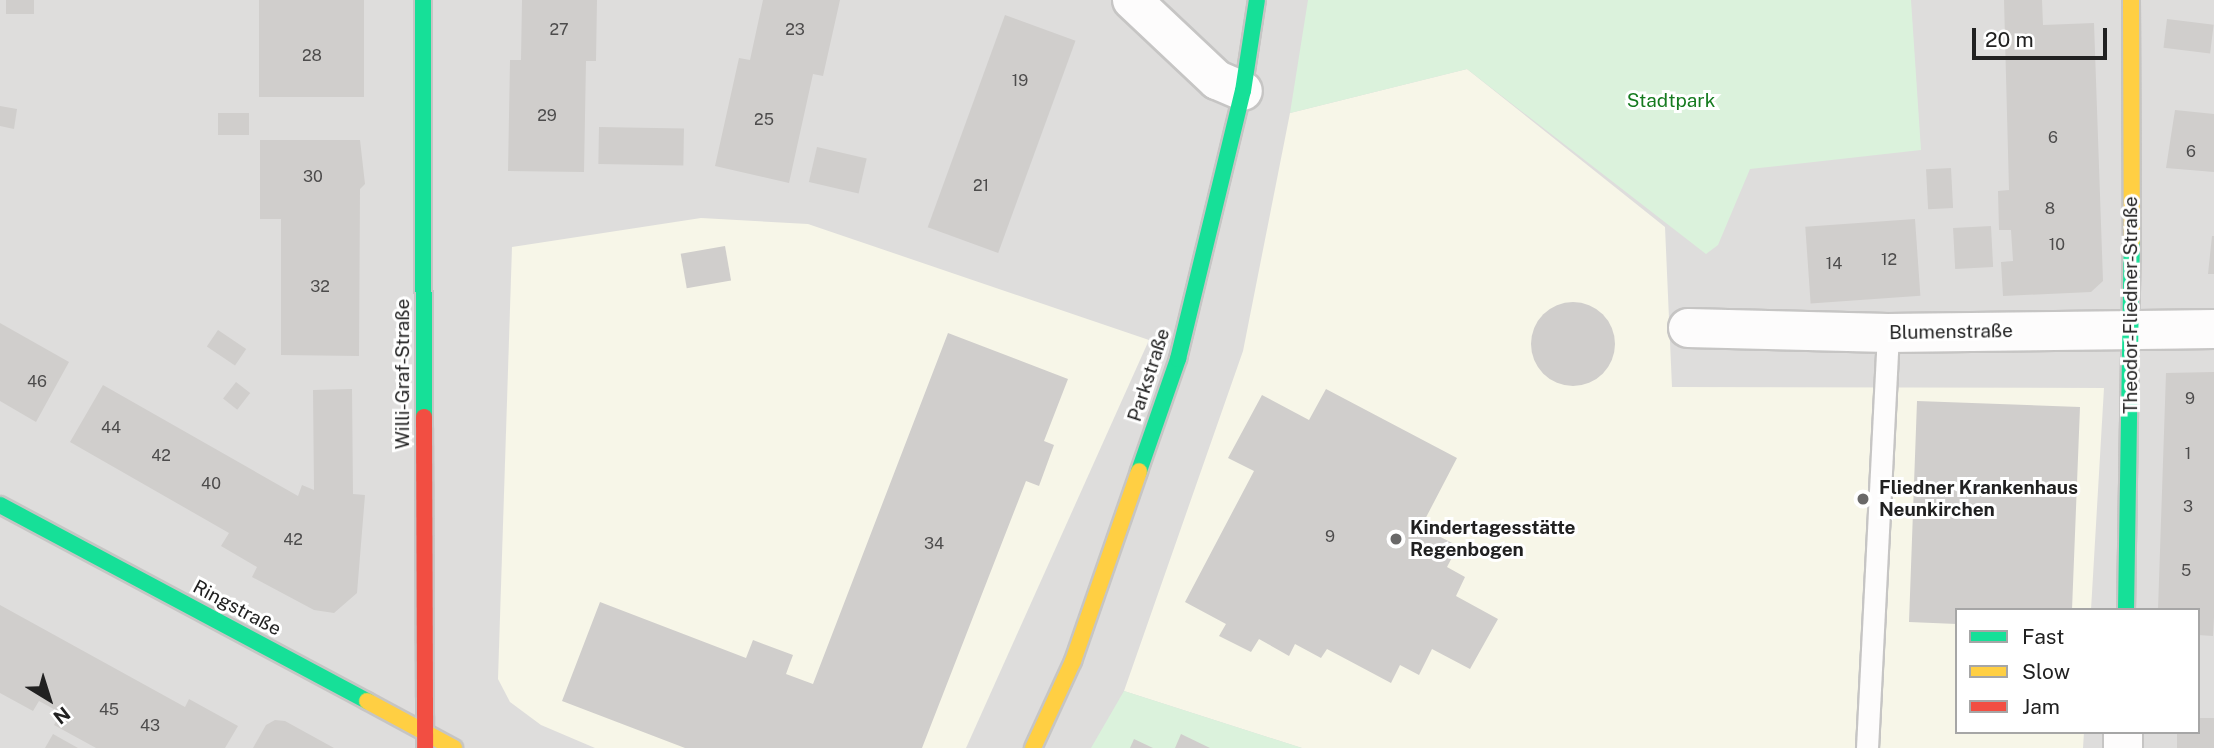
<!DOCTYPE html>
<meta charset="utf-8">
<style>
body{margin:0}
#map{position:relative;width:2214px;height:748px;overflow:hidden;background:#efedeb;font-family:"Public Sans",sans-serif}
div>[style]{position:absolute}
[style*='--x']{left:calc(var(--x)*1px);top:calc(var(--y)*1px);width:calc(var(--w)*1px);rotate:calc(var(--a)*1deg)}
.residential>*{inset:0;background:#dedddc}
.education>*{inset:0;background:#f7f6e8}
.park>*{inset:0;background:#dbf2dc}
.building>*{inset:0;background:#d0cecc;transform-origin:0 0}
.round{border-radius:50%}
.roads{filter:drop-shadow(2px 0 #c6c5c4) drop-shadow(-2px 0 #c6c5c4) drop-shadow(0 2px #c6c5c4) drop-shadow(0 -2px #c6c5c4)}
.lane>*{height:21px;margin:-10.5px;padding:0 10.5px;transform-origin:10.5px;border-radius:10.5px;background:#fdfcfc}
.street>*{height:38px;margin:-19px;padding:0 19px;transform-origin:19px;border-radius:19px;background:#fdfcfc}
.fast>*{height:16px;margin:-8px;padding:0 8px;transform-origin:8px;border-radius:8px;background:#16e098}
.slow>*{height:16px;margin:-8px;padding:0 8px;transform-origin:8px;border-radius:8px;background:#ffcf43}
.jam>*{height:16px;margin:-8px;padding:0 8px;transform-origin:8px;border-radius:8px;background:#f24e42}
.dots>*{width:19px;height:19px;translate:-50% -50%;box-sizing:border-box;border:4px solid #fff;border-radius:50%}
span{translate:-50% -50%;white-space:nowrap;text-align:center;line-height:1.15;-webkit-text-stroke:6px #fff;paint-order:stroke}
.number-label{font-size:16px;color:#4d4c4c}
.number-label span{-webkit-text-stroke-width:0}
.park-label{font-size:19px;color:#157a1f}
.street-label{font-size:19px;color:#212121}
.poi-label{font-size:19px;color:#212121;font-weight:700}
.left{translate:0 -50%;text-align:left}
.legend{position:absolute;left:1955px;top:608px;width:245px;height:126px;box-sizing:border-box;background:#fff;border:2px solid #a6a6a6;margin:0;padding:9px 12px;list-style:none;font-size:21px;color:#212121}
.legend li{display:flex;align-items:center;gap:14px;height:35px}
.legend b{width:35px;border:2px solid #a6a6a6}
.north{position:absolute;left:14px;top:664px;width:70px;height:70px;-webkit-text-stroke:5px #fff;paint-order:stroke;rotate:142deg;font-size:19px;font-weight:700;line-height:28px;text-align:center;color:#212121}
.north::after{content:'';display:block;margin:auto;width:24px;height:32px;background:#212121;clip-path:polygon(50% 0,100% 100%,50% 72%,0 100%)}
.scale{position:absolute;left:1972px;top:28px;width:135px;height:32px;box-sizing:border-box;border:4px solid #212121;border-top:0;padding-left:9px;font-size:21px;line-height:24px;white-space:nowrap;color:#212121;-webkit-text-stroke:5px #fff;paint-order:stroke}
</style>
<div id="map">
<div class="residential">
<div style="clip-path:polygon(evenodd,0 0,2214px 0,2214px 748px,0 748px,0 0,1957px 610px,2198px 610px,2198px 732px,1957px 732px,1957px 610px)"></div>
</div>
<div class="education">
<div style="clip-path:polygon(1467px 69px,1665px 227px,1672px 387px,2104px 388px,2091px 610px,1957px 610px,1957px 732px,2084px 732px,2083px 748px,1302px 748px,1124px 691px,1243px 351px,1290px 113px)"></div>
<div style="clip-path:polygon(701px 218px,808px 224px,1149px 340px,966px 748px,595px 748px,541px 725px,510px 702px,498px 679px,512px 247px)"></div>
</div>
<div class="park">
<div style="clip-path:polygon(1308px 0,1911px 0,1921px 150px,1750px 169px,1718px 245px,1706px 254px,1467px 69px,1290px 113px)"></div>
<div style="clip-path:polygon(1124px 691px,1302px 748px,1091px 748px)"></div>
</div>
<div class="building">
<div style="left:6px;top:0;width:28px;height:14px"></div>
<div style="left:259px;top:0;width:105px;height:97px"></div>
<div style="clip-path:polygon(522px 0,597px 0,596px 61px,586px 61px,584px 172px,508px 171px,510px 60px,521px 60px)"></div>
<div style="clip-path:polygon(763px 0,840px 0,823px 76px,813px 74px,789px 183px,715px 166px,739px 58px,750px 60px)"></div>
<div style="clip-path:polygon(2004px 0,2042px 0,2043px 25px,2094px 23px,2103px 281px,2091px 292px,2003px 296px,2001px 262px,2013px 261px,2011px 230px,1999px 230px,1998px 191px,2009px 190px)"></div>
<div style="left:1005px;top:15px;width:75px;height:226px;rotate:20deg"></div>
<div style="left:2167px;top:19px;width:47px;height:29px;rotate:7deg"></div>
<div style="clip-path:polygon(0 106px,17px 109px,14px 129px,0 126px)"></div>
<div style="clip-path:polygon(2175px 110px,2214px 114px,2214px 172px,2166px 168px)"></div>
<div style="left:218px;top:113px;width:31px;height:22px"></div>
<div style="left:599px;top:127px;width:85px;height:37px;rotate:1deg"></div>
<div style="clip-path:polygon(260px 140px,360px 140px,365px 184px,360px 189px,359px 356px,281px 355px,281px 219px,260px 219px)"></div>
<div style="left:817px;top:147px;width:51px;height:36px;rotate:13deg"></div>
<div style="left:1951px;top:168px;width:40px;height:25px;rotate:87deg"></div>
<div style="left:1915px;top:219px;width:77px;height:110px;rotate:86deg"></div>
<div style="left:1991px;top:226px;width:41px;height:38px;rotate:87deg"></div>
<div style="clip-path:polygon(2212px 236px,2214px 236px,2214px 274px,2208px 274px)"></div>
<div style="left:725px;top:246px;width:35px;height:45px;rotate:80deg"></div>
<div class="round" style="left:1531px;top:302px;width:84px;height:84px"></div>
<div style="clip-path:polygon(0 323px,69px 362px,36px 422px,0 401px)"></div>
<div style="left:218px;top:330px;width:34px;height:20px;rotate:34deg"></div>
<div style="clip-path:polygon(948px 333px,1068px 379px,1044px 441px,1054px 445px,1039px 486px,1026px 481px,922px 748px,685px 748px,562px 701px,600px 602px,746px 658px,753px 640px,793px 655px,786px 674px,813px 684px)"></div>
<div style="clip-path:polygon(2214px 372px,2214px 617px,2213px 636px,2198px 635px,2198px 610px,2158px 610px,2166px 373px)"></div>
<div style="left:236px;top:382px;width:18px;height:21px;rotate:38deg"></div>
<div style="clip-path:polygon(103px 385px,298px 496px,302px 485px,314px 490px,313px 390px,352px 389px,353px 494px,365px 495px,357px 593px,334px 613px,314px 610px,252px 577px,257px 567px,221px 546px,229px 533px,70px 442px)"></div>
<div style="clip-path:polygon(1326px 389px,1457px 458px,1421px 527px,1458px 546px,1447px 567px,1465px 577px,1456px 596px,1498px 619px,1470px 669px,1432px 649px,1419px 675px,1400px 665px,1391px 683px,1327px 649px,1321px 658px,1295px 644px,1289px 656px,1259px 639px,1251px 652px,1219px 636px,1226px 624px,1185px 602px,1254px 471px,1228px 458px,1262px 395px,1309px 420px)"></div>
<div style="clip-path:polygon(1917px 401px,2080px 407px,2072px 610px,1957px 610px,1957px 624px,1909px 622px)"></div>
<div style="clip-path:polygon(0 605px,185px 707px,189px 699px,238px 726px,225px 748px,96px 748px,54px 725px,61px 713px,39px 701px,33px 711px,0 693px)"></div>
<div style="clip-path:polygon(2198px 718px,2214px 718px,2214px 748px,2177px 748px,2177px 732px,2198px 732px)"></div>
<div style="clip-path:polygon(275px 720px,285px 721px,334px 748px,253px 748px,266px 725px)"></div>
<div style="clip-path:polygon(53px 734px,78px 748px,45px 748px)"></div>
<div style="clip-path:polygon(1181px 734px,1210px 748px,1175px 748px)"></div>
<div style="clip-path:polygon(1134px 739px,1153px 748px,1130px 748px)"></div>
</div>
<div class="roads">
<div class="lane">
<div style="--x:1867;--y:748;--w:416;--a:-87.1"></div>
</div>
<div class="street">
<div style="--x:1132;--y:0;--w:117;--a:43.3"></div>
<div style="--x:1217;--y:80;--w:28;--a:23"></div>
<div style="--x:1688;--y:328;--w:200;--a:1.4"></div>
<div style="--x:1888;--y:333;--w:326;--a:-0.7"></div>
<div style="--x:2123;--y:748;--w:16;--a:-90"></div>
</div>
<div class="fast">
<div style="--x:423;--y:0;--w:417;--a:89.9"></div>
<div style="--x:1139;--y:471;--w:119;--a:-70.8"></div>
<div style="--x:1178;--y:359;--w:276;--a:-76.4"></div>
<div style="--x:1243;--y:91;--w:92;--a:-81.3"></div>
<div style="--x:0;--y:505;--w:416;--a:28.1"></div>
<div style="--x:2126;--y:610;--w:369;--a:-89.1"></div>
</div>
<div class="slow">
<div style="--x:2131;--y:0;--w:241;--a:89.8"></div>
<div style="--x:367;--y:701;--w:99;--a:28.4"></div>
<div style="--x:1033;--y:748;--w:96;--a:-65.3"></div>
<div style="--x:1073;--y:661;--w:201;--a:-70.8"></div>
</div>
<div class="jam">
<div style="--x:424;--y:417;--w:331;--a:89.8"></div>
</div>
</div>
<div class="dots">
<div style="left:1863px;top:499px;background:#696868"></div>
<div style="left:1396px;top:539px;background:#696868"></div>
</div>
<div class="number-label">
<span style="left:559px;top:30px">27</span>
<span style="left:795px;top:30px">23</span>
<span style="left:312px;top:56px">28</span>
<span style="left:1020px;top:81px">19</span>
<span style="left:547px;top:116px">29</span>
<span style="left:764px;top:120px">25</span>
<span style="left:2053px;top:138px">6</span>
<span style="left:2191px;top:152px">6</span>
<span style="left:313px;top:177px">30</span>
<span style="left:981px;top:186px">21</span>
<span style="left:2050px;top:209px">8</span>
<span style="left:2057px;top:245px">10</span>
<span style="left:1889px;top:260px">12</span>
<span style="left:1834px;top:264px">14</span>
<span style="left:320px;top:287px">32</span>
<span style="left:37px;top:382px">46</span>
<span style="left:2190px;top:399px">9</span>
<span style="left:111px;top:428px">44</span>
<span style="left:2188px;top:454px">1</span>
<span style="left:161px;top:456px">42</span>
<span style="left:211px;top:484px">40</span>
<span style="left:2188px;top:507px">3</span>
<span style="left:1330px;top:537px">9</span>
<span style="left:293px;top:540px">42</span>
<span style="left:934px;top:544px">34</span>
<span style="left:2186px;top:571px">5</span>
<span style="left:109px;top:710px">45</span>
<span style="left:150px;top:726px">43</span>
</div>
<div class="park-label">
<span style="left:1671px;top:101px">Stadtpark</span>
</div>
<div class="street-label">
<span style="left:2131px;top:305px;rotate:-90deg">Theodor-Fliedner-Straße</span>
<span style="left:1951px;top:332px;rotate:-1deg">Blumenstraße</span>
<span style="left:403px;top:374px;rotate:-90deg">Willi-Graf-Straße</span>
<span style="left:1149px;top:375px;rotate:-72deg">Parkstraße</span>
<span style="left:237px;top:608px;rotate:28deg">Ringstraße</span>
</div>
<div class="poi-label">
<span class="left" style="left:1879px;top:499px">Fliedner Krankenhaus<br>Neunkirchen</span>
<span class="left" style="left:1410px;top:539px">Kindertagesstätte<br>Regenbogen</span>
</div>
<ul class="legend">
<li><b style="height:9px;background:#16e098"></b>Fast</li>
<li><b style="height:9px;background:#ffcf43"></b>Slow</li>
<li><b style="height:9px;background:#f24e42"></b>Jam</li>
</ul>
<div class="north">N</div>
<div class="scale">20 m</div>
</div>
